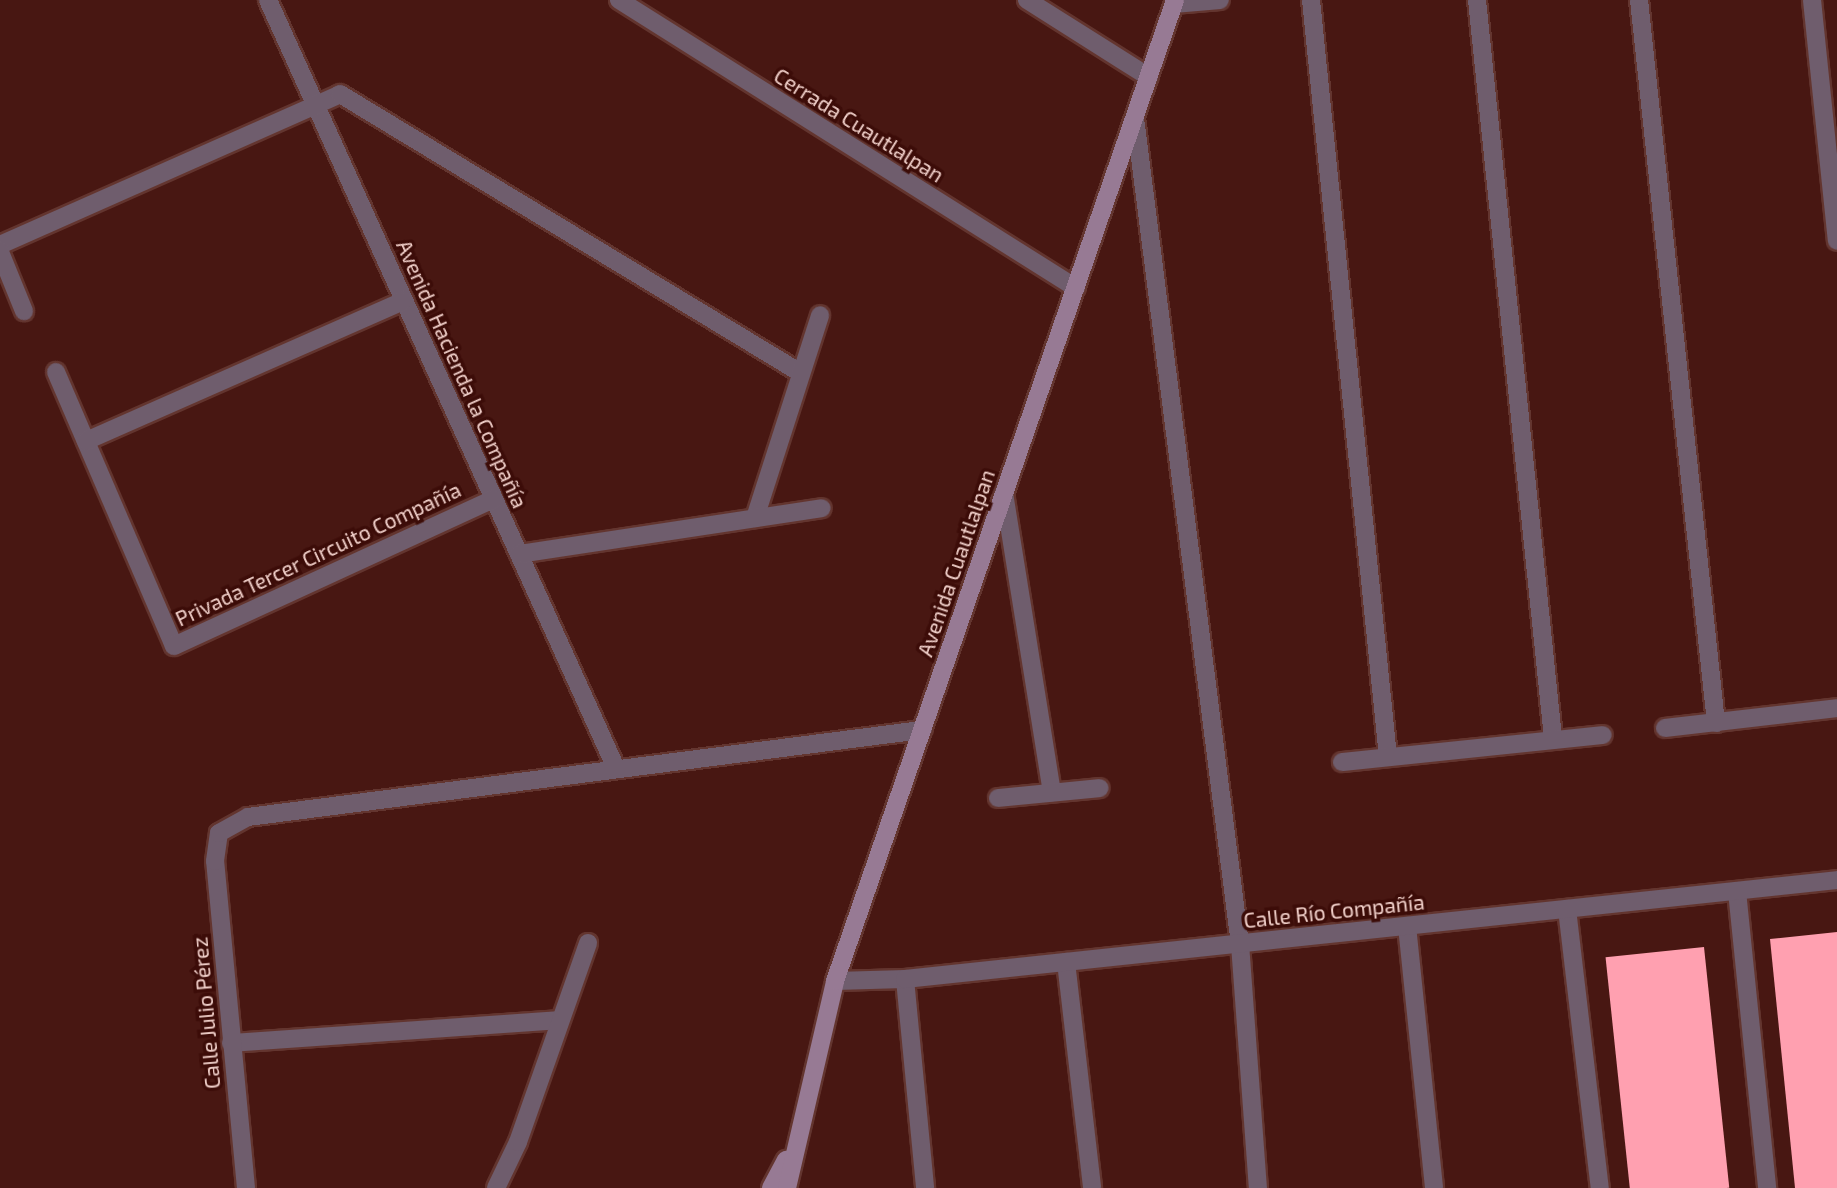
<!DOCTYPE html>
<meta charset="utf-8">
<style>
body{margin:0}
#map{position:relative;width:1837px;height:1188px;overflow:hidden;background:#481712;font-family:"Exo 2",sans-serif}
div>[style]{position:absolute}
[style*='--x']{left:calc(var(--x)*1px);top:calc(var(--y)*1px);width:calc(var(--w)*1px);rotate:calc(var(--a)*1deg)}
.building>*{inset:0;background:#ffa0b0;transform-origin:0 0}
.roads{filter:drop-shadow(2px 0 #63352f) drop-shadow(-2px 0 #63352f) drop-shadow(0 2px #63352f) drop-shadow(0 -2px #63352f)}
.street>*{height:18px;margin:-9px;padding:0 9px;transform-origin:9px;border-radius:9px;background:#6f5d6d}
.secondary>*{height:18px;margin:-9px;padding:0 9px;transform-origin:9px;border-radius:9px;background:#977a94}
span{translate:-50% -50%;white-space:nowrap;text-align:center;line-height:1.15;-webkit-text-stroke:7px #3c0c08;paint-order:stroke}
.street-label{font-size:21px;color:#f1d0ca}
</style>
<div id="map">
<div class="building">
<div style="clip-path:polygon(1837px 932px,1837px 1188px,1795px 1188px,1770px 939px)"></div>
<div style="left:1704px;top:947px;width:242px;height:99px;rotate:84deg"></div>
</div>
<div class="roads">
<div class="street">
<div style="--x:268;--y:0;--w:841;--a:65.63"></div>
<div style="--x:619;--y:0;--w:540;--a:32.22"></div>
<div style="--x:1027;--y:0;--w:144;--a:32.3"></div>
<div style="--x:1311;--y:0;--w:761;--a:84.19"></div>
<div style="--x:1477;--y:0;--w:742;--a:84.12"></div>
<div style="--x:1639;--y:0;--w:727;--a:83.92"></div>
<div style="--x:1812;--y:0;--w:242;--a:84.1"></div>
<div style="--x:1174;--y:4;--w:46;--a:-5"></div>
<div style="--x:1135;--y:118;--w:833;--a:82.76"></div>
<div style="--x:1240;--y:944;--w:245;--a:85.8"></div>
<div style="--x:0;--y:245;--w:372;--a:-23.9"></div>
<div style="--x:340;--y:94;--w:537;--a:31.2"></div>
<div style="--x:0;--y:252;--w:64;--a:67.9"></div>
<div style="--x:56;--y:372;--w:298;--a:66.7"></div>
<div style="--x:174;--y:646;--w:352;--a:-24.7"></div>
<div style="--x:86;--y:441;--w:347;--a:-23.8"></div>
<div style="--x:1004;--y:493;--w:303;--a:80.9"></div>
<div style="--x:755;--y:518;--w:213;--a:-72.2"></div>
<div style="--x:519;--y:554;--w:306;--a:-8.6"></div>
<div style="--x:1665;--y:728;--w:173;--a:-6.6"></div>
<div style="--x:1342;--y:762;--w:262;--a:-5.9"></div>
<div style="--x:998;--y:798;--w:102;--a:-5.6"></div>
<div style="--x:1737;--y:891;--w:299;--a:84.2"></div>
<div style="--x:1567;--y:909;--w:281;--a:83.3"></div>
<div style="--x:1407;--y:926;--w:263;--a:84.1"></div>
<div style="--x:1066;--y:962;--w:227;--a:83.4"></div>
<div style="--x:905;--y:979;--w:210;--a:84.5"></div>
<div style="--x:835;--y:981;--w:70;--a:-1.6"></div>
<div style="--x:905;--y:979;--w:937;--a:-6.06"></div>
<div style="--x:231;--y:1043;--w:329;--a:-4"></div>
<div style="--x:246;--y:1188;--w:328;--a:-95.4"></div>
<div style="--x:215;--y:861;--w:28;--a:-82"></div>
<div style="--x:219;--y:833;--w:33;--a:-29"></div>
<div style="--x:248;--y:817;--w:680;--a:-7.36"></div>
<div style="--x:496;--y:1188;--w:51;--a:-64.4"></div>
<div style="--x:518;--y:1142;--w:211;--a:-70.6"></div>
</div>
<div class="secondary">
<div style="--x:771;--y:1188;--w:32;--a:-62"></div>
<div style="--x:787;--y:1188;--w:212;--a:-76.9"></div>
<div style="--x:835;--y:981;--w:1038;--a:-70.88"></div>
</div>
</div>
<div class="street-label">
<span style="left:859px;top:125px;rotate:32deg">Cerrada Cuautlalpan</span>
<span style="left:462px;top:374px;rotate:66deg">Avenida Hacienda la Compañía</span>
<span style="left:318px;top:554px;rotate:-25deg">Privada Tercer Circuito Compañía</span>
<span style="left:956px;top:563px;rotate:-71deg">Avenida Cuautlalpan</span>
<span style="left:1334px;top:911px;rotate:-6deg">Calle Río Compañía</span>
<span style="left:206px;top:1013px;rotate:-95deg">Calle Julio Pérez</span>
</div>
</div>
